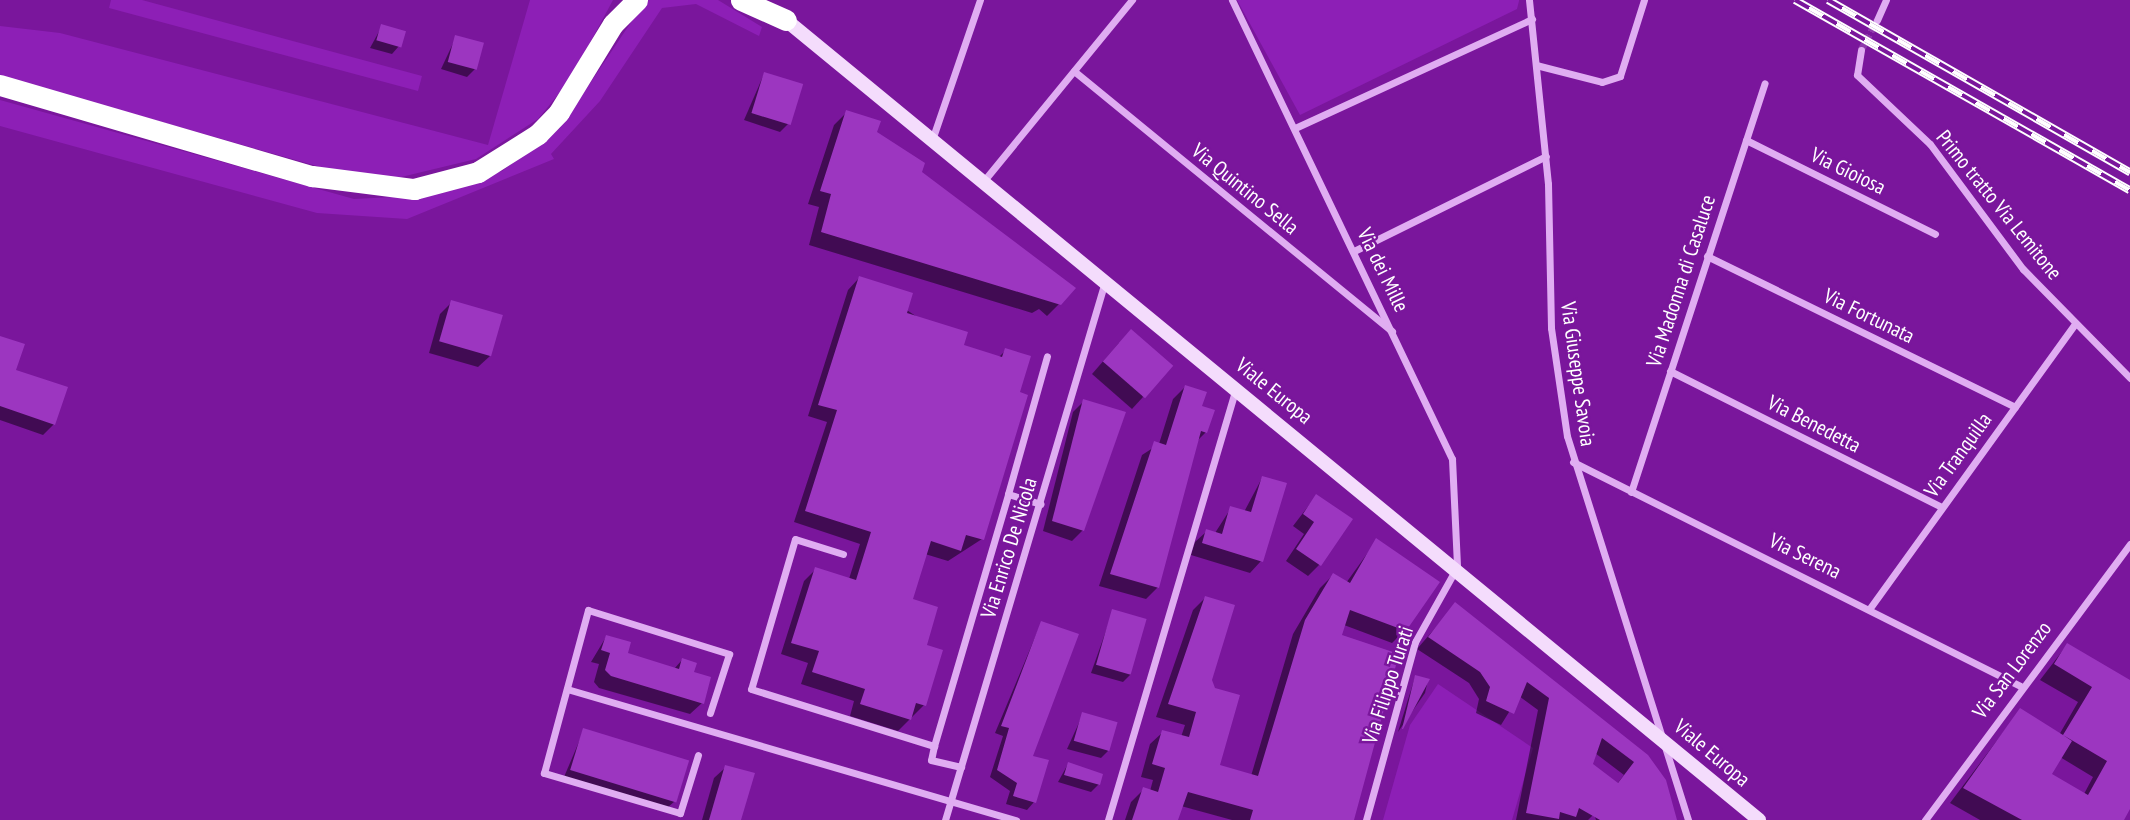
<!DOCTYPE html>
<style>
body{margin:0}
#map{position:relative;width:2130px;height:820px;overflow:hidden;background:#7a169c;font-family:"PT Sans Narrow",sans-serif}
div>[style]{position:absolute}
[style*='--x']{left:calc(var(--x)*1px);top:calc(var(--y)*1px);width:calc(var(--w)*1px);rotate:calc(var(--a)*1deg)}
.green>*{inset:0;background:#8d1fb6}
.shadow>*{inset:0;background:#0007}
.building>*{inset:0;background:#9c36c0;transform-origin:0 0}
.street-tunnel>*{height:7px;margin-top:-3.5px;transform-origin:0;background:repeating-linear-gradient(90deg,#8e39ab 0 7px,transparent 0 10.5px)}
.street>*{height:7px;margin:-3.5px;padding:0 3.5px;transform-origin:3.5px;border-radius:3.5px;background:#e0adf2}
.secondary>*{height:14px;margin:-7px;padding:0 7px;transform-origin:7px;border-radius:7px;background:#f4dcfc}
.highway>*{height:21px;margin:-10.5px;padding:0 10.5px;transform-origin:10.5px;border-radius:10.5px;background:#fff}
.rail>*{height:8px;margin-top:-4px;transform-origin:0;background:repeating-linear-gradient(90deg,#7a169c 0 16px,#fff 0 32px);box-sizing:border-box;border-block:2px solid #fff}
span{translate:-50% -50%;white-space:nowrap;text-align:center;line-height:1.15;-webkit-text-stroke:5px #7a169c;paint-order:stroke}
.street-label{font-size:21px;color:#fff}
</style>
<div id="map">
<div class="green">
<div style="clip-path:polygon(111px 0,142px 0,422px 76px,418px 91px,109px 8px)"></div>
<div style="clip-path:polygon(530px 0,613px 0,570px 80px,538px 119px,476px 159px,397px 178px,331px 170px,0 76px,0 26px,60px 33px,488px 145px)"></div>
<div style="clip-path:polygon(646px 0,718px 0,762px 27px,759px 36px,696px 4px,662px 8px,600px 101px,551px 154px,554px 159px,407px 219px,317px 213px,0 126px,0 100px,354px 199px,432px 195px,502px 171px,560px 128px)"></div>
<div style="clip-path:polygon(1237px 0,1519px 0,1519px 1px,1517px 9px,1300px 115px)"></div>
<div style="clip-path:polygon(1438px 684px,1533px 748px,1512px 820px,1383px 820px,1410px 725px)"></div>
</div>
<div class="shadow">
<div style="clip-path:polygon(382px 26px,399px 46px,392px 54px,370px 48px)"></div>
<div style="clip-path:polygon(456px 37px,475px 69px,467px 77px,441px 69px)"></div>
<div style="clip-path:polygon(764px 74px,788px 124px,780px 132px,744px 120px)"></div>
<div style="clip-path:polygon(847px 112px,875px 132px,1060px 303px,1047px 316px,1039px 309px,1032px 313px,809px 245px,819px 207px,808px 204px,834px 125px)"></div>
<div style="clip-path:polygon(859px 278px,962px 347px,998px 358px,1006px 350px,1017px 393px,1026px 396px,982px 539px,948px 561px,925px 554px,911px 600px,925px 646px,924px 705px,898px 731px,850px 716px,854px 701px,801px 684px,808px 663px,781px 654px,804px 581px,816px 569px,849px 579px,860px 544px,794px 522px,827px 422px,808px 416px,848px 290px)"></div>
<div style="clip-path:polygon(452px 302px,490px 356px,478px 367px,429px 353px,440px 314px)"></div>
<div style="clip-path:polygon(0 338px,14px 371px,54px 424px,43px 435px,0 420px)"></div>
<div style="clip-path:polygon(1119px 343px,1143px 397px,1132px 409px,1092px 374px)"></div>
<div style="clip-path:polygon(1185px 387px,1206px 432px,1197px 441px,1158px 587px,1146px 599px,1099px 586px,1142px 455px,1159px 444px,1173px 399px)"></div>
<div style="clip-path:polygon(1084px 401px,1083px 530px,1072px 541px,1043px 531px,1073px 412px)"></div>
<div style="clip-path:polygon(1262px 478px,1261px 561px,1250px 573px,1191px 555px,1195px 542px,1207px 531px,1215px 533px,1231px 508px,1244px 512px)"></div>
<div style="clip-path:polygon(1316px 496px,1319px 565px,1308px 576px,1286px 561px,1304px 534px,1293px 526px)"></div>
<div style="clip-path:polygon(1377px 540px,1405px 630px,1392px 643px,1344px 625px,1340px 636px,1351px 820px,1232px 820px,1181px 806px,1176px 820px,1125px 820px,1131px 802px,1144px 789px,1150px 791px,1153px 780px,1141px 777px,1150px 744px,1163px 732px,1181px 737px,1185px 725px,1156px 717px,1193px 610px,1206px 597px,1218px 767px,1251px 776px,1293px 634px,1320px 588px,1333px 575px,1346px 583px)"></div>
<div style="clip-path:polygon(evenodd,1456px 604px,1646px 756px,1675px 820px,1596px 820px,1594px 814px,1588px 820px,1516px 820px,1538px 710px,1519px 696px,1501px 725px,1476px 713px,1479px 699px,1469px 683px,1417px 649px,1456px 604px,1595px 753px,1624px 775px,1617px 784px,1591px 765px,1595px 753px)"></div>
<div style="clip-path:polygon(1113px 611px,1131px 674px,1123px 682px,1091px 673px)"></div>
<div style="clip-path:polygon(1041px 623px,1031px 757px,1034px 802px,1027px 810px,1006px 804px,1010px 791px,990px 777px,1003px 736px,995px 733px)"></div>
<div style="clip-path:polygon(606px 637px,626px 654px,674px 669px,682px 660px,702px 703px,690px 714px,599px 688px,594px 682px,599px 664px,591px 662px)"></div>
<div style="clip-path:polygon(evenodd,2067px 645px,2130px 682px,2130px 805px,2122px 820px,1980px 820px,1950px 803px,2020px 710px,2059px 735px,2078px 702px,2040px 680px,2067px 645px,2060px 757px,2093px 777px,2084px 794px,2049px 774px,2060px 757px)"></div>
<div style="clip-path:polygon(1415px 677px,1428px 680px,1425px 693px,1398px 732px)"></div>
<div style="clip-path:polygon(1083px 714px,1108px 751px,1101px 758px,1067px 749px)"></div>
<div style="clip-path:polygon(584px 730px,675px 801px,667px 808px,564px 777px)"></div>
<div style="clip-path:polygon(1068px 764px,1099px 784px,1091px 792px,1058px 782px)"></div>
<div style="clip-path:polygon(726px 767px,739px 820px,702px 820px,714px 778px)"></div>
</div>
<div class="building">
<div style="left:381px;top:24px;width:26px;height:17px;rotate:16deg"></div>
<div style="left:455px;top:35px;width:30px;height:28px;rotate:15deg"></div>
<div style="left:764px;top:72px;width:41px;height:43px;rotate:17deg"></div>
<div style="clip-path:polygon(846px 110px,881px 121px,877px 132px,925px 163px,922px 172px,1076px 288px,1061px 305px,821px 232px,831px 194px,820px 191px)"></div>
<div style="clip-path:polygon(859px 276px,913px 293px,907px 313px,968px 332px,964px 345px,1002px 357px,1005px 348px,1031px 356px,1020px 392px,1028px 395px,984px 540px,966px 535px,961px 551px,931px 541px,913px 599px,938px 607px,927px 645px,943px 650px,926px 706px,916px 703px,911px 720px,860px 704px,865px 689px,812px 672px,819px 651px,791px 643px,815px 567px,856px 580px,871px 532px,805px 511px,837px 410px,818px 405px)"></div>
<div style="left:451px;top:300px;width:54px;height:43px;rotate:16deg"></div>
<div style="left:1131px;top:329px;width:56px;height:43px;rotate:41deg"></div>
<div style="clip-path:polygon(0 336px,25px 344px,16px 370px,68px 387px,55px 425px,0 406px)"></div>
<div style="clip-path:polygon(1185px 385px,1207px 392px,1202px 406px,1215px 410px,1207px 433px,1201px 431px,1159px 588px,1110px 574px,1154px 441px,1166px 445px)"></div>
<div style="clip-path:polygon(1083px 399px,1126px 412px,1084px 531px,1052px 521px)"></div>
<div style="clip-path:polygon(1262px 476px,1287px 483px,1263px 562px,1202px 543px,1206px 529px,1222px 534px,1230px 506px,1251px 512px)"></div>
<div style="clip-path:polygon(1316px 494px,1353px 519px,1321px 566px,1296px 549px,1314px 522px,1303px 514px)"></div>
<div style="clip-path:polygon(1376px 538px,1440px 582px,1406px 631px,1350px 610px,1342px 635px,1399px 654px,1354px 820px,1250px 820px,1253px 810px,1188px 792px,1178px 820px,1132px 820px,1143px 787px,1158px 792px,1165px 768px,1152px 764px,1162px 730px,1189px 737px,1196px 712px,1168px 704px,1205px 596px,1235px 605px,1212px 680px,1215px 688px,1240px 695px,1220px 765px,1258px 776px,1305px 620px,1333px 573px,1350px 583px)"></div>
<div style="clip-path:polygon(evenodd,1455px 602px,1648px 755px,1666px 780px,1677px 820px,1600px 820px,1579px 808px,1576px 817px,1560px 812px,1559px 819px,1526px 813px,1549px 698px,1527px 682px,1514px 714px,1486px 701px,1490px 687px,1480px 672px,1428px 637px,1455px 602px,1602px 738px,1634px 762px,1618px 783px,1593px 764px,1602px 738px)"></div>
<div style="left:1112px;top:609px;width:36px;height:58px;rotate:16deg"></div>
<div style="clip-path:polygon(1041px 621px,1079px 634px,1033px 756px,1049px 760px,1036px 803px,1013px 796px,1017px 783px,997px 770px,1009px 728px,1001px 726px)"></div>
<div style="clip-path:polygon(606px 635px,631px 642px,628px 653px,679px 669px,682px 658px,697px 663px,694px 672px,711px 677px,704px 704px,611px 676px,605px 670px,610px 653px,601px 650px)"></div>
<div style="clip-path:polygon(evenodd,2067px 643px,2130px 680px,2130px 809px,2124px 820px,2022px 820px,1963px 788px,2020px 708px,2063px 735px,2092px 687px,2054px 664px,2067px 643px,2063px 735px,2107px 761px,2088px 795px,2052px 774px,2072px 741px,2063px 735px)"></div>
<div style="clip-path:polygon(1415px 675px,1430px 679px,1403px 729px,1402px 729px)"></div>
<div style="left:1082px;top:712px;width:37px;height:30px;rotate:16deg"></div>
<div style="left:583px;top:728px;width:111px;height:44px;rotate:17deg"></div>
<div style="clip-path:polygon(1068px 762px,1103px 774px,1100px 785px,1064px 775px)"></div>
<div style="clip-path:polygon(725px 765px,755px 773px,741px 820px,709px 820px)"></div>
</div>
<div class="street-tunnel">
<div style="--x:1861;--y:50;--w:34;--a:-62"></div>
</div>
<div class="street">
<div style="--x:1232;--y:0;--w:509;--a:64.39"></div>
<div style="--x:1452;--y:459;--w:108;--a:87.3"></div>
<div style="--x:1457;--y:567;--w:86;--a:119.2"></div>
<div style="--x:1415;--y:642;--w:185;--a:105.4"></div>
<div style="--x:1529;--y:0;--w:185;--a:84.1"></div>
<div style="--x:1548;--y:184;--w:144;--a:88.8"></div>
<div style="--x:1551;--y:328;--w:109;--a:81.6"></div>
<div style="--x:1567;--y:436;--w:403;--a:72.5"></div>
<div style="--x:1877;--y:20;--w:22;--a:-66"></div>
<div style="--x:1861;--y:50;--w:25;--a:99"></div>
<div style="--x:1857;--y:75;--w:100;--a:43.4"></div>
<div style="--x:1930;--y:144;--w:156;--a:53.4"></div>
<div style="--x:2023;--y:269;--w:153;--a:45.5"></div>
<div style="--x:1536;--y:65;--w:68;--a:14.4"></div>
<div style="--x:1602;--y:82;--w:19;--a:-18"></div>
<div style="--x:1620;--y:76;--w:80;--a:-72.5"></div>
<div style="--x:1074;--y:71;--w:411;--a:39.3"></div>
<div style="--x:1295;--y:128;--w:261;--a:-24.7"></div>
<div style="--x:932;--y:140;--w:148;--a:-71.1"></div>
<div style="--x:1746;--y:140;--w:211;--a:26.4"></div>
<div style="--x:982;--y:183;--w:237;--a:-50.7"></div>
<div style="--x:1354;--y:251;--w:214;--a:-26.3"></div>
<div style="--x:1707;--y:256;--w:343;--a:26.1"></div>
<div style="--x:1670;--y:371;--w:304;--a:26.6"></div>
<div style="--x:1573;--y:462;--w:500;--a:26.6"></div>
<div style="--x:1631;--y:492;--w:430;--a:-71.9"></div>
<div style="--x:1008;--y:494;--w:143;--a:-74.2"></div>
<div style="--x:843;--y:554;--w:50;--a:-162.6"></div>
<div style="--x:795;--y:539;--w:156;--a:106.3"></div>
<div style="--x:751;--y:689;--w:192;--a:17.3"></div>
<div style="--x:934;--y:746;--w:263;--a:-73.6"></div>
<div style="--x:1008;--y:494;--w:34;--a:17"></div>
<div style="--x:1870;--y:608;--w:350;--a:-54.2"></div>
<div style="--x:567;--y:689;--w:468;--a:16.3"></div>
<div style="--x:934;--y:746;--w:14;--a:102"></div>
<div style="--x:931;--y:760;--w:31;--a:13"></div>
<div style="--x:698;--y:755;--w:61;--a:107.2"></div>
<div style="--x:680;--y:813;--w:142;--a:-163.6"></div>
<div style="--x:544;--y:773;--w:169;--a:-74.9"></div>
<div style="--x:588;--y:610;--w:148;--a:17.3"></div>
<div style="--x:729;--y:654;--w:62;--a:107.9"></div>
<div style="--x:945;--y:820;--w:558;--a:-73.45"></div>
<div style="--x:1108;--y:820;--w:451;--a:-73.5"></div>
<div style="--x:1925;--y:820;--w:344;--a:-53.4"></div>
</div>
<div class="secondary">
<div style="--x:781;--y:16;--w:1266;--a:39.42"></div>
</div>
<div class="highway">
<div style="--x:741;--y:0;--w:49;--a:24"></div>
<div style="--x:0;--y:85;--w:325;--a:16.3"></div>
<div style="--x:312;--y:176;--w:103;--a:7.3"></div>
<div style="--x:414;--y:189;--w:66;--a:-14.9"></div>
<div style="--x:478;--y:172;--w:71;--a:-32.3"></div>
<div style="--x:538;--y:134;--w:30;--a:-46"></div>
<div style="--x:559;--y:112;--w:103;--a:-58.5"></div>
<div style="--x:613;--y:24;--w:34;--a:-45"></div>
</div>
<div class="rail">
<div style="--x:1795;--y:0;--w:385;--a:29.6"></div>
<div style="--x:1828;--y:0;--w:348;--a:29.7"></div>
</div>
<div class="street-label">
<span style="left:1848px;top:171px;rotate:26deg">Via Gioiosa</span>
<span style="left:1245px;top:189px;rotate:39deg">Via Quintino Sella</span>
<span style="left:1999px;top:205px;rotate:51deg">Primo tratto Via Lemitone</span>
<span style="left:1383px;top:270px;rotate:64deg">Via dei Mille</span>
<span style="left:1681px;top:281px;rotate:-72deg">Via Madonna di Casaluce</span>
<span style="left:1869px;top:316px;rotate:26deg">Via Fortunata</span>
<span style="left:1578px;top:374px;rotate:82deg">Via Giuseppe Savoia</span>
<span style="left:1274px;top:391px;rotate:39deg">Viale Europa</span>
<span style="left:1814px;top:424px;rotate:27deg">Via Benedetta</span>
<span style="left:1958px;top:455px;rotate:-54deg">Via Tranquilla</span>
<span style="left:1009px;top:548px;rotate:-73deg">Via Enrico De Nicola</span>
<span style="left:1805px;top:556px;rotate:26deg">Via Serena</span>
<span style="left:2012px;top:670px;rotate:-53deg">Via San Lorenzo</span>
<span style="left:1388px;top:685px;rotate:-72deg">Via Filippo Turati</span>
<span style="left:1712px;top:753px;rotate:40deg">Viale Europa</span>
</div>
</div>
